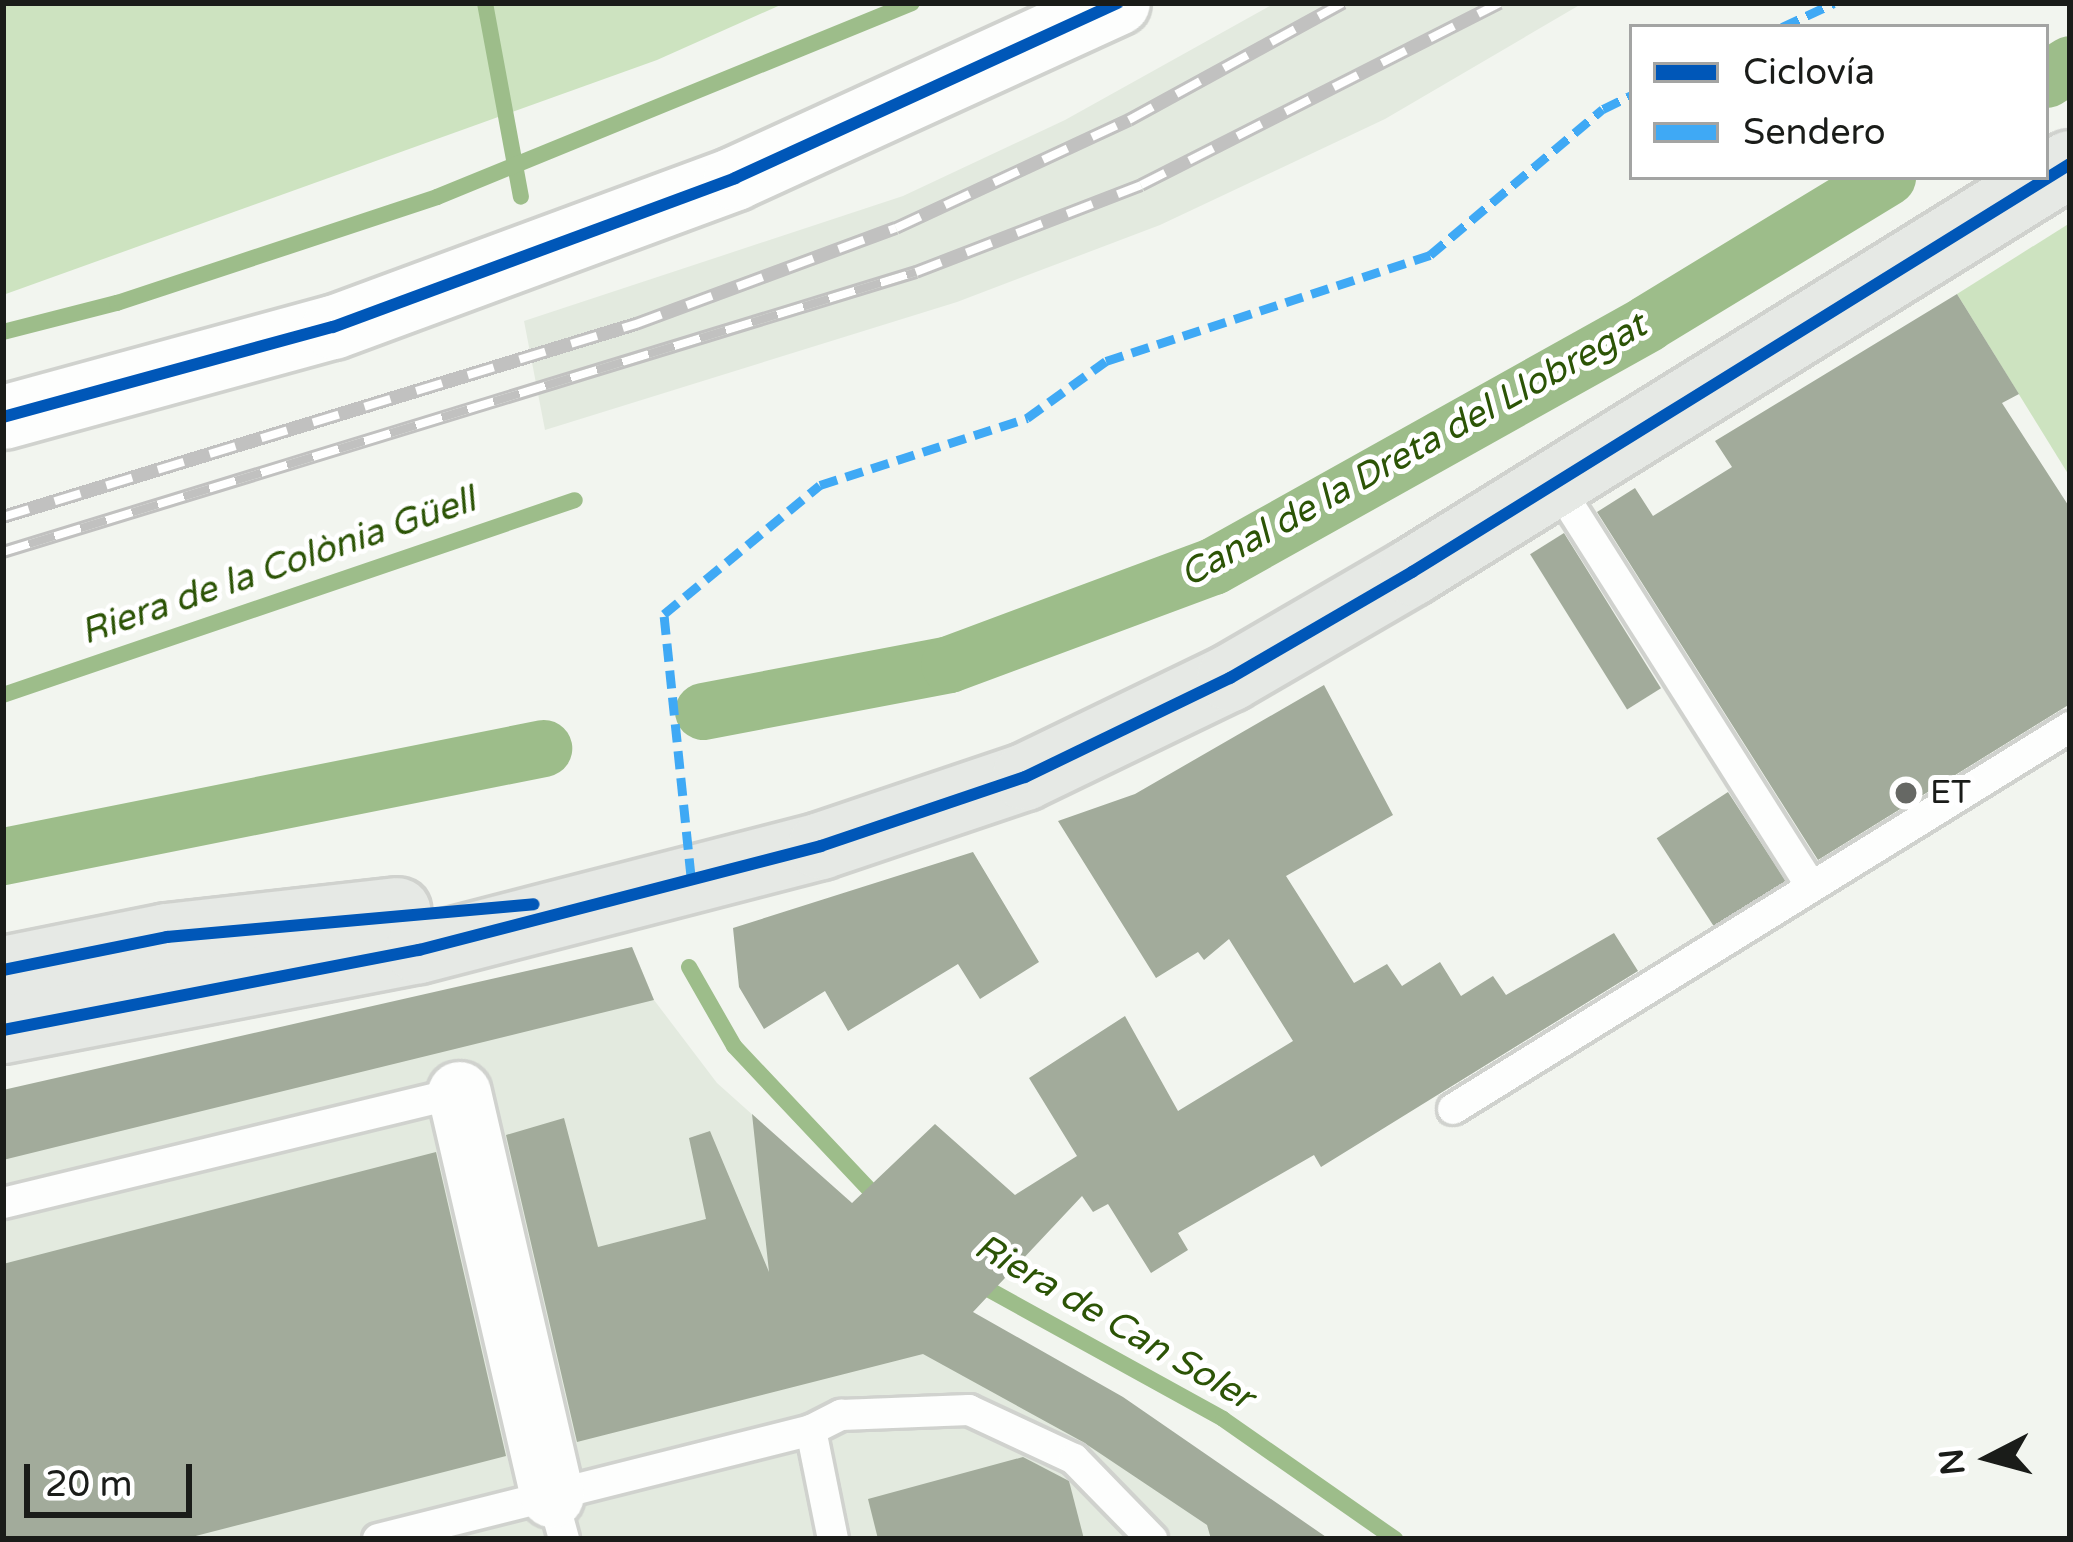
<!DOCTYPE html>
<meta charset="utf-8">
<style>
body{margin:0}
#map{position:relative;width:2073px;height:1542px;overflow:hidden;background:#f2f5ef;font-family:"Varela Round",sans-serif}
div>[style]{position:absolute}
[style*='--x']{left:calc(var(--x)*1px);top:calc(var(--y)*1px);width:calc(var(--w)*1px);rotate:calc(var(--a)*1deg)}
.built>*{inset:0;background:#e3eadf}
.green>*{inset:0;background:#cde3c0}
.stream>*{height:16px;margin:-8px;padding:0 8px;transform-origin:8px;border-radius:8px;background:#9dbd8a}
.canal>*{height:57px;margin:-28.5px;padding:0 28.5px;transform-origin:28.5px;border-radius:28.5px;background:#9dbd8a}
.building>*{inset:0;background:#a2ab9b;transform-origin:0 0}
.roads{filter:drop-shadow(3px 0 #d0d2ce) drop-shadow(-3px 0 #d0d2ce) drop-shadow(0 3px #d0d2ce) drop-shadow(0 -3px #d0d2ce)}
.lane>*{height:30px;margin:-15px;padding:0 15px;transform-origin:15px;border-radius:15px;background:#fdfefd}
.street>*{height:63px;margin:-31.5px;padding:0 31.5px;transform-origin:31.5px;border-radius:31.5px;background:#fdfefd}
.primary>*{height:66px;margin:-33px;padding:0 33px;transform-origin:33px;border-radius:33px;background:#e6e9e5}
.rail>*{height:14px;margin-top:-7px;transform-origin:0;background:repeating-linear-gradient(90deg,#fff 0 27px,#c1c1c0 0 54px);box-sizing:border-box;border-block:3px solid #c1c1c0}
.quiet>*{height:9px;margin-top:-4.5px;transform-origin:0;background:repeating-linear-gradient(90deg,#3fa9f5 0 18px,transparent 0 27px)}
.cycleway>*{height:12px;margin:-6px;padding:0 6px;transform-origin:6px;border-radius:6px;background:#0057b8}
.dots>*{width:33px;height:33px;translate:-50% -50%;box-sizing:border-box;border:6px solid #fff;border-radius:50%}
span{translate:-50% -50%;white-space:nowrap;text-align:center;line-height:1.15;-webkit-text-stroke:10px #fff;paint-order:stroke}
.poi-label{font-size:33px;color:#1a1c19}
.left{translate:0 -50%;text-align:left}
.water-label{font-size:36px;color:#2c5406;font-style:italic}
.frame{position:absolute;inset:0;border:6px solid #1a1c19;pointer-events:none}
.legend{position:absolute;left:1629px;top:24px;width:420px;height:156px;box-sizing:border-box;background:#fff;border:3px solid #a3a4a3;margin:0;padding:15px 21px;list-style:none;font-size:36px;color:#1a1c19}
.legend li{display:flex;align-items:center;gap:24px;height:60px}
.legend b{width:60px;border:3px solid #a3a4a3}
.north{position:absolute;left:1929px;top:1398px;width:120px;height:120px;-webkit-text-stroke:9px #fff;paint-order:stroke;rotate:264deg;font-size:33px;font-weight:700;line-height:48px;text-align:center;color:#1a1c19}
.north::after{content:'';display:block;margin:auto;width:42px;height:54px;background:#1a1c19;clip-path:polygon(50% 0,100% 100%,50% 72%,0 100%)}
.scale{position:absolute;left:24px;top:1464px;width:168px;height:54px;box-sizing:border-box;border:6px solid #1a1c19;border-top:0;padding-left:15px;font-size:36px;line-height:42px;white-space:nowrap;color:#1a1c19;-webkit-text-stroke:9px #fff;paint-order:stroke}
</style>
<div id="map">
<div class="built">
<div style="clip-path:polygon(1275px 3px,1583px 3px,1385px 119px,1160px 225px,957px 302px,545px 430px,524px 321px,903px 196px,1065px 120px)"></div>
<div style="clip-path:polygon(632px 947px,654px 1000px,717px 1083px,974px 1313px,1329px 1539px,3px 1539px,3px 1093px)"></div>
</div>
<div class="green">
<div style="clip-path:polygon(3px 3px,785px 3px,657px 60px,3px 295px)"></div>
<div style="clip-path:polygon(2070px 223px,2070px 477px,1957px 294px)"></div>
</div>
<div class="stream">
<div style="--x:485;--y:3;--w:197;--a:79.5"></div>
<div style="--x:3;--y:332;--w:118;--a:-14.3"></div>
<div style="--x:117;--y:303;--w:337;--a:-18.3"></div>
<div style="--x:437;--y:197;--w:513;--a:-22.22"></div>
<div style="--x:3;--y:695;--w:604;--a:-18.82"></div>
<div style="--x:689;--y:967;--w:91;--a:60.3"></div>
<div style="--x:734;--y:1046;--w:213;--a:46.7"></div>
<div style="--x:977;--y:1283;--w:281;--a:28.9"></div>
<div style="--x:1223;--y:1419;--w:210;--a:34.9"></div>
</div>
<div class="canal">
<div style="--x:2046;--y:79;--w:28;--a:-32"></div>
<div style="--x:703;--y:711;--w:250;--a:-10.8"></div>
<div style="--x:949;--y:664;--w:282;--a:-20.4"></div>
<div style="--x:1213;--y:566;--w:497;--a:-29.2"></div>
<div style="--x:1647;--y:323;--w:281;--a:-31.3"></div>
<div style="--x:3;--y:856;--w:551;--a:-11.31"></div>
</div>
<div class="building">
<div style="clip-path:polygon(1957px 294px,2019px 394px,2002px 403px,2070px 508px,2070px 704px,1818px 860px,1597px 512px,1635px 488px,1653px 516px,1732px 467px,1715px 441px)"></div>
<div style="left:1564px;top:533px;width:183px;height:40px;rotate:58deg"></div>
<div style="clip-path:polygon(1324px 685px,1393px 815px,1286px 876px,1354px 983px,1387px 964px,1402px 986px,1440px 962px,1461px 996px,1493px 976px,1506px 995px,1614px 933px,1638px 971px,1321px 1167px,1314px 1155px,1178px 1233px,1188px 1250px,1151px 1273px,1108px 1204px,1093px 1212px,1082px 1196px,973px 1312px,1123px 1397px,1329px 1539px,1211px 1539px,1207px 1525px,1083px 1442px,923px 1354px,577px 1442px,506px 1135px,564px 1118px,598px 1247px,706px 1219px,689px 1138px,710px 1131px,769px 1272px,752px 1114px,852px 1203px,935px 1124px,1015px 1195px,1077px 1156px,1029px 1078px,1125px 1016px,1178px 1111px,1293px 1041px,1229px 939px,1204px 960px,1198px 952px,1156px 978px,1058px 821px,1135px 794px)"></div>
<div style="left:1728px;top:792px;width:106px;height:85px;rotate:57deg"></div>
<div style="clip-path:polygon(973px 852px,1039px 962px,980px 999px,958px 964px,848px 1031px,825px 991px,764px 1029px,739px 987px,733px 928px)"></div>
<div style="clip-path:polygon(632px 947px,654px 1000px,3px 1160px,3px 1090px)"></div>
<div style="clip-path:polygon(436px 1152px,506px 1456px,184px 1539px,3px 1539px,3px 1264px)"></div>
<div style="clip-path:polygon(1023px 1457px,1069px 1481px,1084px 1539px,878px 1539px,868px 1499px)"></div>
</div>
<div class="roads">
<div class="lane">
<div style="--x:1554;--y:481;--w:480;--a:57.6"></div>
<div style="--x:1453;--y:1109;--w:726;--a:-31.76"></div>
<div style="--x:3;--y:1203;--w:469;--a:-13.6"></div>
<div style="--x:811;--y:1430;--w:111;--a:78.6"></div>
<div style="--x:552;--y:1495;--w:46;--a:74.7"></div>
<div style="--x:378;--y:1539;--w:447;--a:-14.1"></div>
<div style="--x:811;--y:1430;--w:34;--a:-27"></div>
<div style="--x:841;--y:1415;--w:128;--a:-2.2"></div>
<div style="--x:969;--y:1410;--w:116;--a:25"></div>
<div style="--x:1074;--y:1459;--w:112;--a:45.7"></div>
</div>
<div class="street">
<div style="--x:3;--y:417;--w:342;--a:-15.3"></div>
<div style="--x:333;--y:327;--w:429;--a:-20.3"></div>
<div style="--x:735;--y:178;--w:421;--a:-24.6"></div>
<div style="--x:459;--y:1093;--w:413;--a:77"></div>
</div>
<div class="primary">
<div style="--x:3;--y:970;--w:167;--a:-11.4"></div>
<div style="--x:167;--y:937;--w:232;--a:-6.4"></div>
<div style="--x:3;--y:1030;--w:424;--a:-10.9"></div>
<div style="--x:419;--y:950;--w:415;--a:-14.5"></div>
<div style="--x:821;--y:846;--w:215;--a:-18.7"></div>
<div style="--x:1025;--y:777;--w:228;--a:-25.8"></div>
<div style="--x:1230;--y:678;--w:211;--a:-30.2"></div>
<div style="--x:1412;--y:572;--w:774;--a:-31.8"></div>
</div>
</div>
<div class="rail">
<div style="--x:3;--y:517;--w:662;--a:-16.96"></div>
<div style="--x:636;--y:324;--w:277;--a:-20.3"></div>
<div style="--x:896;--y:228;--w:257;--a:-24.9"></div>
<div style="--x:1129;--y:120;--w:244;--a:-28.7"></div>
<div style="--x:3;--y:552;--w:955;--a:-17.05"></div>
<div style="--x:916;--y:272;--w:241;--a:-21.1"></div>
<div style="--x:1141;--y:185;--w:402;--a:-26.9"></div>
</div>
<div class="quiet">
<div style="--x:1782;--y:27;--w:57;--a:-24.8"></div>
<div style="--x:691;--y:876;--w:263;--a:-95.9"></div>
<div style="--x:664;--y:614;--w:202;--a:-39.6"></div>
<div style="--x:820;--y:485;--w:218;--a:-17.9"></div>
<div style="--x:1027;--y:418;--w:97;--a:-35.8"></div>
<div style="--x:1106;--y:361;--w:341;--a:-18.1"></div>
<div style="--x:1430;--y:255;--w:226;--a:-40.2"></div>
<div style="--x:1603;--y:109;--w:32;--a:-26"></div>
</div>
<div class="cycleway">
<div style="--x:3;--y:417;--w:342;--a:-15.3"></div>
<div style="--x:333;--y:327;--w:429;--a:-20.3"></div>
<div style="--x:735;--y:178;--w:421;--a:-24.6"></div>
<div style="--x:3;--y:970;--w:167;--a:-11.4"></div>
<div style="--x:167;--y:937;--w:368;--a:-5.1"></div>
<div style="--x:3;--y:1030;--w:424;--a:-10.9"></div>
<div style="--x:419;--y:950;--w:415;--a:-14.5"></div>
<div style="--x:821;--y:846;--w:215;--a:-18.7"></div>
<div style="--x:1025;--y:777;--w:228;--a:-25.8"></div>
<div style="--x:1230;--y:678;--w:211;--a:-30.2"></div>
<div style="--x:1412;--y:572;--w:774;--a:-31.8"></div>
</div>
<div class="dots">
<div style="left:1906px;top:793px;background:#666864"></div>
</div>
<div class="poi-label">
<span class="left" style="left:1930px;top:793px">ET</span>
</div>
<div class="water-label">
<span style="left:1413px;top:450px;rotate:-29deg">Canal de la Dreta del Llobregat</span>
<span style="left:278px;top:566px;rotate:-19deg">Riera de la Colònia Güell</span>
<span style="left:1114px;top:1322px;rotate:30deg">Riera de Can Soler</span>
</div>
<div class="frame"></div>
<ul class="legend">
<li><b style="height:15px;background:#0057b8"></b>Ciclovía</li>
<li><b style="height:15px;background:#3fa9f5"></b>Sendero</li>
</ul>
<div class="north">N</div>
<div class="scale">20 m</div>
</div>
